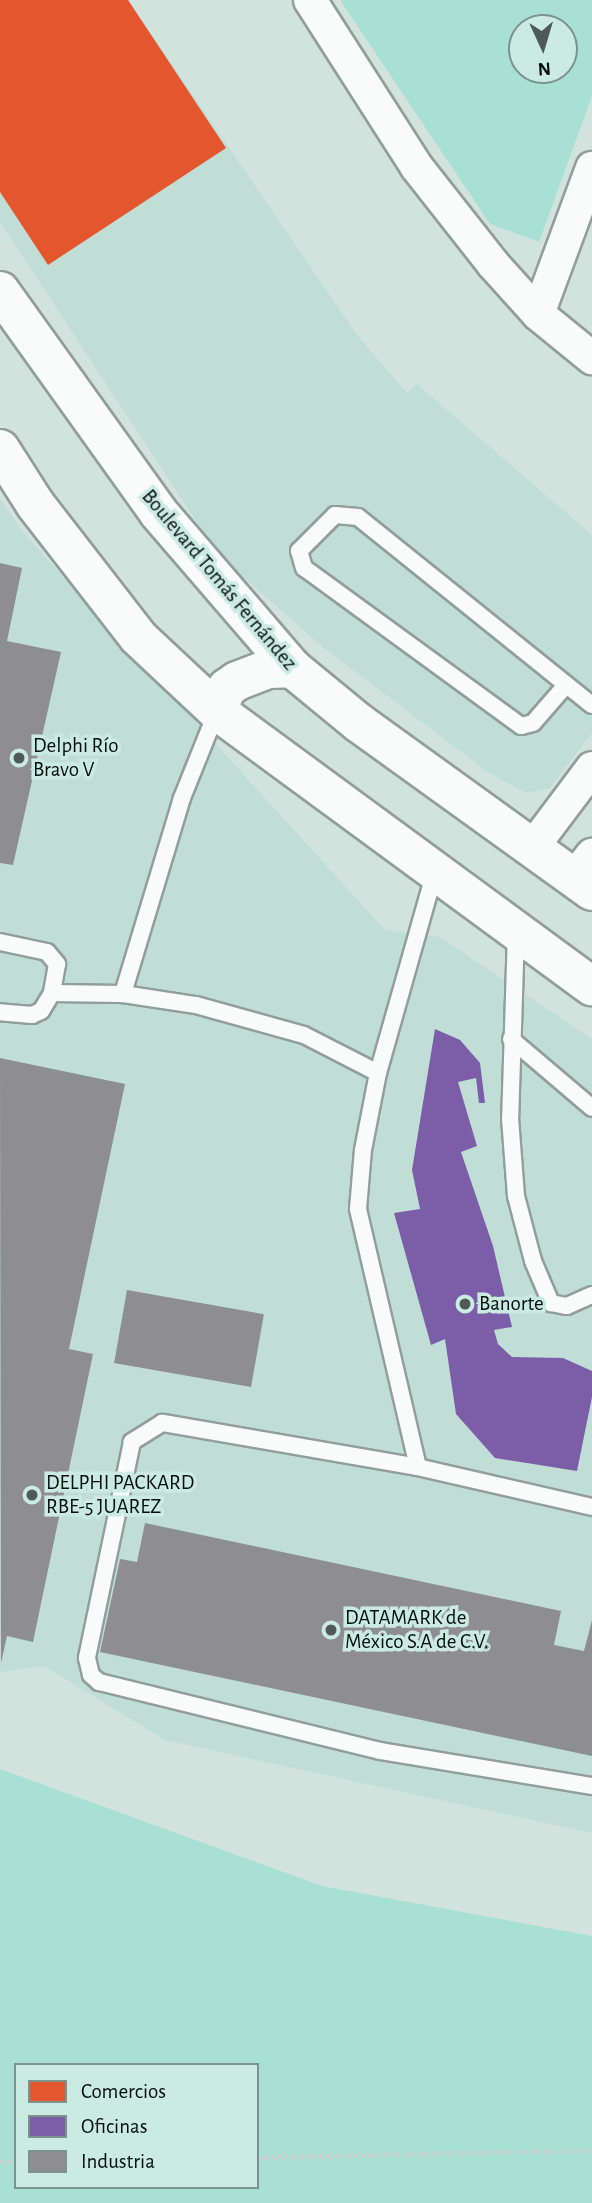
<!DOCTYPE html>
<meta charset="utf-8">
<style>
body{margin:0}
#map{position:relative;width:592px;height:2203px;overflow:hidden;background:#d2e3de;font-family:"Alegreya Sans",sans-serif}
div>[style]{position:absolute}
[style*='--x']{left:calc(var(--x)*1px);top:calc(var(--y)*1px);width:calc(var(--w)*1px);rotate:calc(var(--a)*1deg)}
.built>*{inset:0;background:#c0ded6}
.green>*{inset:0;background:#a8e1d3}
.shops>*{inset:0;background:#e4572e}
.offices>*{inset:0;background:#7b5ea7}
.industry>*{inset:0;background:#8d8d92;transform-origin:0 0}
.path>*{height:4.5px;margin-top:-2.25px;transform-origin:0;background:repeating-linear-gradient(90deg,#ccd1d0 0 3.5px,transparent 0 7px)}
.roads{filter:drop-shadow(2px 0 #919e9a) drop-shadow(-2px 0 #919e9a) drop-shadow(0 2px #919e9a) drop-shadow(0 -2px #919e9a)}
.service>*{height:16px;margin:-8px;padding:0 8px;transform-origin:8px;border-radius:8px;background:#f8fbfa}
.minor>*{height:32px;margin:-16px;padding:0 16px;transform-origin:16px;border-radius:16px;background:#f8fbfa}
.secondary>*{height:38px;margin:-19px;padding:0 19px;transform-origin:19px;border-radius:19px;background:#f8fbfa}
.dots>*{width:19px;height:19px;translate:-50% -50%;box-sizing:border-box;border:4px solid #cbeae2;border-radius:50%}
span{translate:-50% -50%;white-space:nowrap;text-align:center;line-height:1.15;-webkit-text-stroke:7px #cbeae2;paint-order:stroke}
.street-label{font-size:21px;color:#06110e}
.poi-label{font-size:21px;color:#06110e}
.left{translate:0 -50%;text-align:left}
.legend{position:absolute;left:14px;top:2063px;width:245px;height:126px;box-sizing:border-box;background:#cbeae2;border:2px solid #7c938d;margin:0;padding:9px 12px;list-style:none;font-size:21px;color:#06110e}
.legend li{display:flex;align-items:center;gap:14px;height:35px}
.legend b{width:35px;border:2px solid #7c938d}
.north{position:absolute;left:508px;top:14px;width:70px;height:70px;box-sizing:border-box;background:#cbeae2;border:2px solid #7c938d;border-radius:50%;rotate:176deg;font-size:19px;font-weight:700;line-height:28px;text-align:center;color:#06110e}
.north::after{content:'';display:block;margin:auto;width:24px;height:32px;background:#4d5a57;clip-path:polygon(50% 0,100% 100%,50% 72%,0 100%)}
</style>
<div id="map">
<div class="built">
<div style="clip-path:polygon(0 0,128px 0,357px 335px,407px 393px,417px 384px,592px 535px,592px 733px,550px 788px,526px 793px,489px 773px,325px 649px,219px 556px,0 222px)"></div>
<div style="clip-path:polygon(0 499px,23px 532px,385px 930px,440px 937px,592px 1039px,592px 1833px,165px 1740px,44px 1666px,0 1672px)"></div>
</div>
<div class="green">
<div style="clip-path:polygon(evenodd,340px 0,592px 0,592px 96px,539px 242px,490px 224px,340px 0,522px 28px,564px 28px,564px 70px,522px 70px,522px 28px)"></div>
<div style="clip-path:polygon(evenodd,0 1769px,322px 1886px,592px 1936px,592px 2203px,0 2203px,0 1769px,16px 2065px,257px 2065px,257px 2187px,16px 2187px,16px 2065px)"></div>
</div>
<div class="shops">
<div style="clip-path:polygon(0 0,128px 0,226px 148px,48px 265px,0 192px)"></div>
</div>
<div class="offices">
<div style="clip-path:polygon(435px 1029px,460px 1040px,480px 1063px,485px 1103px,479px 1103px,476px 1078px,458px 1082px,477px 1146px,461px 1152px,493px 1246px,512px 1327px,494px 1330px,498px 1344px,512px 1357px,563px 1358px,592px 1371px,592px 1397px,577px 1471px,495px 1458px,456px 1414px,445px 1339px,431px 1345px,394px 1213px,420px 1209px,412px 1170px)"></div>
</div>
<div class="industry">
<div style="clip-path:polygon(0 563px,22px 568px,7px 641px,61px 652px,13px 865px,0 863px)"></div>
<div style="clip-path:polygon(0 1058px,125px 1084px,69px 1349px,93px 1354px,33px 1642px,7px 1636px,1px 1663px)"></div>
<div style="left:127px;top:1290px;width:139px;height:74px;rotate:10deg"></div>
<div style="clip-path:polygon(145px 1523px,561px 1611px,554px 1645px,584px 1651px,592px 1620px,592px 1756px,100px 1652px,120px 1559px,137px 1562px)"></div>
</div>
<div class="path">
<div style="--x:257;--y:2157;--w:335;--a:-1.2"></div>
<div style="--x:0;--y:2162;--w:16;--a:0"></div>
</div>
<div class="roads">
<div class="service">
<div style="--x:566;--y:685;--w:50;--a:131"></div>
<div style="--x:533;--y:723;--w:12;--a:166"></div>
<div style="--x:521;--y:726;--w:268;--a:-143.9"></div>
<div style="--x:304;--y:568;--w:18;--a:-106"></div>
<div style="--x:299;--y:551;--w:51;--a:-45"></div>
<div style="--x:335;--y:515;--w:23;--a:5"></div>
<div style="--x:358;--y:517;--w:300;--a:38.8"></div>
<div style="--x:217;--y:711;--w:94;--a:111.9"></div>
<div style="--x:182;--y:798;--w:205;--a:106.8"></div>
<div style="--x:123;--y:994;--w:74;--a:8.6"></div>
<div style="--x:196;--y:1005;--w:112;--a:15.5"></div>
<div style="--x:304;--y:1035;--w:83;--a:27.2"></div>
<div style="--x:516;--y:932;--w:186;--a:91.8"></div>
<div style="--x:510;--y:1118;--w:78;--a:85.6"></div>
<div style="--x:516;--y:1196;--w:67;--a:75.3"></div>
<div style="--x:533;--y:1261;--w:46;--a:66.8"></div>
<div style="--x:551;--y:1303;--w:16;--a:11"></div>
<div style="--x:567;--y:1306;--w:27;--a:-24"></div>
<div style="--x:0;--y:942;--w:48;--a:12"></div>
<div style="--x:47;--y:952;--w:16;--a:50"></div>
<div style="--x:57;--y:964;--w:29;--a:100"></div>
<div style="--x:52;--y:993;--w:21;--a:121"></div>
<div style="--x:41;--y:1011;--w:10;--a:156"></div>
<div style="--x:32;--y:1015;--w:32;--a:-175"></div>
<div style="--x:52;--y:993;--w:71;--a:0.8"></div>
<div style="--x:511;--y:1039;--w:106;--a:40.4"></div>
<div style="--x:418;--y:1467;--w:265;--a:-103.1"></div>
<div style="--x:358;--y:1209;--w:59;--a:-85.2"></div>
<div style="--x:363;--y:1150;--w:78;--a:-79"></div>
<div style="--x:378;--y:1073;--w:210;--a:-74.2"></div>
<div style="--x:592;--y:1507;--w:179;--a:-167.1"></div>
<div style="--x:418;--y:1467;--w:260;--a:-170.2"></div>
<div style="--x:162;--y:1423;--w:36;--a:148"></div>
<div style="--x:132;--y:1442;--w:221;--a:101.8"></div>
<div style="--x:87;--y:1658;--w:17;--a:77"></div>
<div style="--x:91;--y:1675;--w:11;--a:41"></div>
<div style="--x:99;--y:1682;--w:289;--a:13.8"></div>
<div style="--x:380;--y:1751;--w:215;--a:9.4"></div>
</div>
<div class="minor">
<div style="--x:310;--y:0;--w:197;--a:57.4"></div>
<div style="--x:416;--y:166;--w:125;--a:51.8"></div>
<div style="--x:493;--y:264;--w:67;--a:48"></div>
<div style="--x:538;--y:314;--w:70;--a:39.2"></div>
<div style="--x:538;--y:314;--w:156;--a:-69.7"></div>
<div style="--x:532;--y:848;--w:100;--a:-53.1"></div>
<div style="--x:573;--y:879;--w:31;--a:-52"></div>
</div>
<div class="secondary">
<div style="--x:0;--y:291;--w:272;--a:54.4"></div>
<div style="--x:158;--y:512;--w:206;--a:49.3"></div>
<div style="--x:292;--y:668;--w:87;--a:39.4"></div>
<div style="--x:359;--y:723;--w:287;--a:35.8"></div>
<div style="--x:0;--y:449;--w:65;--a:57.5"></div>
<div style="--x:35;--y:504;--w:168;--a:52.2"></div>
<div style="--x:138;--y:637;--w:108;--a:43.1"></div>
<div style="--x:217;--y:711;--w:465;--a:36.3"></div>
<div style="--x:217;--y:711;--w:25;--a:-67"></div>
<div style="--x:227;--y:688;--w:12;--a:-35"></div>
<div style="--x:237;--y:681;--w:34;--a:-21"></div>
<div style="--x:269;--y:669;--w:23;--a:-2"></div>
</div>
</div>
<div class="dots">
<div style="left:19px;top:758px;background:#4d5a57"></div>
<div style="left:465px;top:1304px;background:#4d5a57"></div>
<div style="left:32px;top:1495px;background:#4d5a57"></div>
<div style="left:331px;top:1630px;background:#4d5a57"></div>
</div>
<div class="street-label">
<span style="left:219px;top:580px;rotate:50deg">Boulevard Tomás Fernández</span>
</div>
<div class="poi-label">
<span class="left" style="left:33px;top:758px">Delphi Río<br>Bravo V</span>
<span class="left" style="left:479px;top:1304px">Banorte</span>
<span class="left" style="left:46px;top:1495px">DELPHI PACKARD<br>RBE-5 JUAREZ</span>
<span class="left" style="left:345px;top:1630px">DATAMARK de<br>México S.A de C.V.</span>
</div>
<ul class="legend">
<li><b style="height:19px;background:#e4572e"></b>Comercios</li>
<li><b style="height:19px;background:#7b5ea7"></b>Oficinas</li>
<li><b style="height:19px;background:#8d8d92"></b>Industria</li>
</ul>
<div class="north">N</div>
</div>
